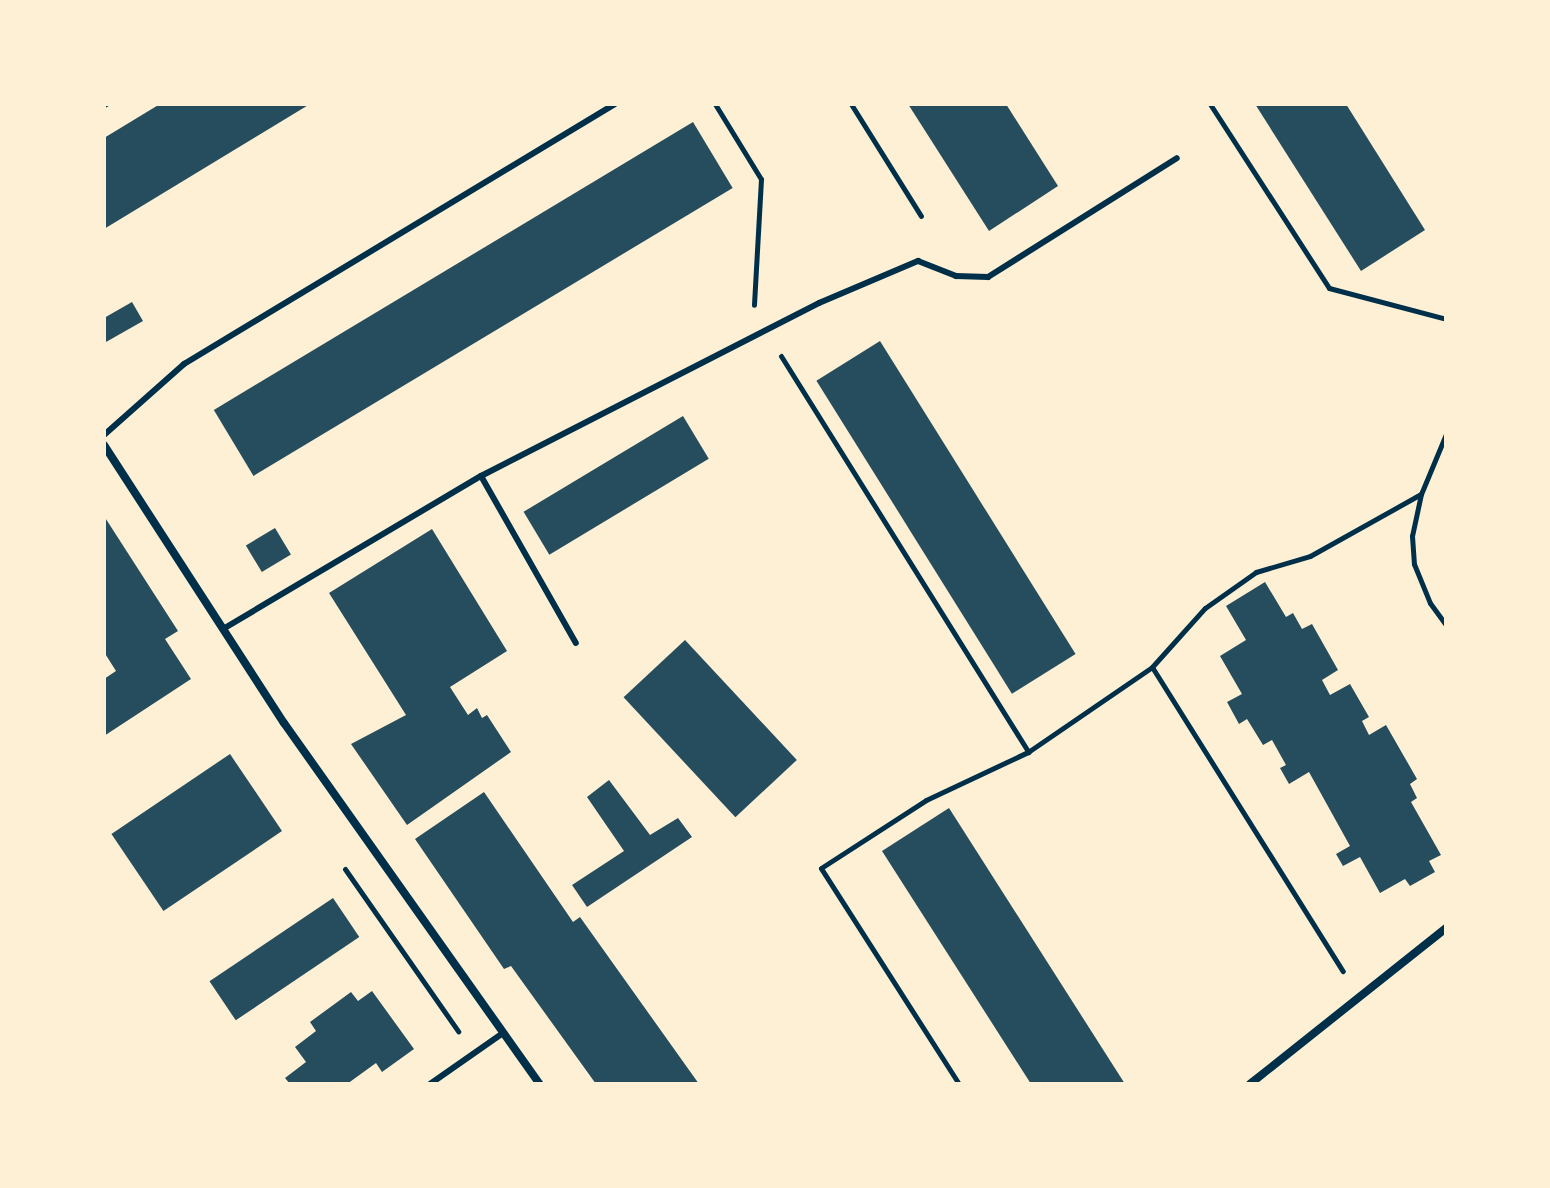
<!DOCTYPE html>
<style>
body{margin:0}
#map{position:relative;width:1550px;height:1188px;overflow:hidden;background:#fdf0d5;font-family:"Work Sans",sans-serif}
div>[style]{position:absolute}
[style*='--x']{left:calc(var(--x)*1px);top:calc(var(--y)*1px);width:calc(var(--w)*1px);rotate:calc(var(--a)*1deg)}
.building>*{inset:0;background:#264d5e;transform-origin:0 0}
.path>*{height:5px;margin:-2.5px;padding:0 2.5px;transform-origin:2.5px;border-radius:2.5px;background:#003049}
.service>*{height:6px;margin:-3px;padding:0 3px;transform-origin:3px;border-radius:3px;background:#003049}
.minor>*{height:8px;margin:-4px;padding:0 4px;transform-origin:4px;border-radius:4px;background:#003049}
span{translate:-50% -50%;white-space:nowrap;text-align:center;line-height:1.15;-webkit-text-stroke:6px #fdf0d5;paint-order:stroke}
.frame{position:absolute;inset:0;border:106px solid #fdf0d5;pointer-events:none}
</style>
<div id="map">
<div class="building">
<div style="clip-path:polygon(160px 104px,310px 104px,104px 229px,104px 138px)"></div>
<div style="clip-path:polygon(908px 104px,1006px 104px,1058px 186px,989px 231px)"></div>
<div style="clip-path:polygon(1255px 104px,1346px 104px,1425px 230px,1361px 271px)"></div>
<div style="left:693px;top:122px;width:77px;height:559px;rotate:59deg"></div>
<div style="clip-path:polygon(132px 302px,143px 321px,106px 342px,104px 318px)"></div>
<div style="left:880px;top:341px;width:369px;height:75px;rotate:58deg"></div>
<div style="left:683px;top:416px;width:50px;height:186px;rotate:59deg"></div>
<div style="clip-path:polygon(104px 516px,178px 631px,165px 639px,191px 679px,104px 736px,104px 679px,116px 671px,104px 652px)"></div>
<div style="left:275px;top:528px;width:31px;height:34px;rotate:59deg"></div>
<div style="clip-path:polygon(432px 529px,507px 651px,450px 687px,468px 715px,477px 708px,482px 718px,487px 715px,511px 752px,407px 825px,351px 744px,406px 715px,329px 593px)"></div>
<div style="clip-path:polygon(1265px 582px,1286px 617px,1293px 613px,1302px 629px,1312px 624px,1338px 670px,1322px 680px,1330px 695px,1350px 684px,1369px 717px,1362px 721px,1369px 735px,1386px 725px,1417px 779px,1410px 784px,1417px 798px,1411px 802px,1441px 855px,1429px 861px,1435px 872px,1410px 886px,1405px 879px,1380px 893px,1360px 857px,1343px 866px,1336px 854px,1350px 846px,1309px 772px,1289px 784px,1280px 768px,1286px 765px,1272px 740px,1263px 745px,1247px 719px,1239px 724px,1227px 702px,1242px 694px,1220px 656px,1246px 640px,1226px 606px)"></div>
<div style="left:685px;top:640px;width:164px;height:84px;rotate:47deg"></div>
<div style="left:230px;top:754px;width:93px;height:143px;rotate:56deg"></div>
<div style="clip-path:polygon(609px 780px,650px 835px,678px 818px,692px 837px,587px 907px,572px 885px,624px 851px,587px 797px)"></div>
<div style="clip-path:polygon(484px 792px,573px 922px,580px 917px,699px 1084px,596px 1084px,511px 966px,504px 969px,415px 839px)"></div>
<div style="clip-path:polygon(949px 808px,1125px 1084px,1031px 1084px,882px 851px)"></div>
<div style="left:333px;top:898px;width:47px;height:149px;rotate:56deg"></div>
<div style="clip-path:polygon(372px 991px,414px 1049px,382px 1072px,376px 1063px,347px 1084px,290px 1084px,285px 1078px,306px 1062px,295px 1047px,316px 1031px,310px 1022px,351px 992px,358px 1001px)"></div>
</div>
<div class="path">
<div style="--x:715;--y:104;--w:88;--a:58.5"></div>
<div style="--x:761;--y:179;--w:126;--a:93.2"></div>
<div style="--x:851;--y:104;--w:132;--a:58"></div>
<div style="--x:1210;--y:104;--w:219;--a:57.1"></div>
<div style="--x:1329;--y:288;--w:121;--a:14.8"></div>
<div style="--x:104;--y:105;--w:2;--a:-27"></div>
<div style="--x:781;--y:356;--w:467;--a:58"></div>
<div style="--x:1446;--y:434;--w:65;--a:112.6"></div>
<div style="--x:1421;--y:494;--w:43;--a:102.1"></div>
<div style="--x:1412;--y:536;--w:28;--a:86"></div>
<div style="--x:1414;--y:564;--w:42;--a:67.7"></div>
<div style="--x:1430;--y:603;--w:27;--a:54"></div>
<div style="--x:1152;--y:667;--w:359;--a:57.9"></div>
<div style="--x:345;--y:869;--w:198;--a:55.1"></div>
<div style="--x:959;--y:1084;--w:256;--a:-122.6"></div>
<div style="--x:821;--y:868;--w:125;--a:-32.9"></div>
<div style="--x:926;--y:800;--w:113;--a:-25.2"></div>
<div style="--x:1028;--y:752;--w:150;--a:-34.4"></div>
<div style="--x:1152;--y:667;--w:79;--a:-48.1"></div>
<div style="--x:1205;--y:608;--w:62;--a:-35.2"></div>
<div style="--x:1256;--y:572;--w:56;--a:-16.5"></div>
<div style="--x:1310;--y:556;--w:127;--a:-29.2"></div>
</div>
<div class="service">
<div style="--x:104;--y:435;--w:107;--a:-41.6"></div>
<div style="--x:184;--y:364;--w:503;--a:-31.1"></div>
<div style="--x:481;--y:476;--w:192;--a:60.4"></div>
<div style="--x:223;--y:629;--w:300;--a:-30.7"></div>
<div style="--x:481;--y:476;--w:380;--a:-27.1"></div>
<div style="--x:819;--y:303;--w:108;--a:-23"></div>
<div style="--x:918;--y:261;--w:41;--a:21.5"></div>
<div style="--x:956;--y:276;--w:32;--a:2"></div>
<div style="--x:988;--y:277;--w:223;--a:-32.2"></div>
<div style="--x:430;--y:1084;--w:89;--a:-34.9"></div>
</div>
<div class="minor">
<div style="--x:104;--y:445;--w:331;--a:57.1"></div>
<div style="--x:284;--y:723;--w:443;--a:54.7"></div>
<div style="--x:1250;--y:1084;--w:251;--a:-38.5"></div>
</div>
<div class="frame"></div>
</div>
